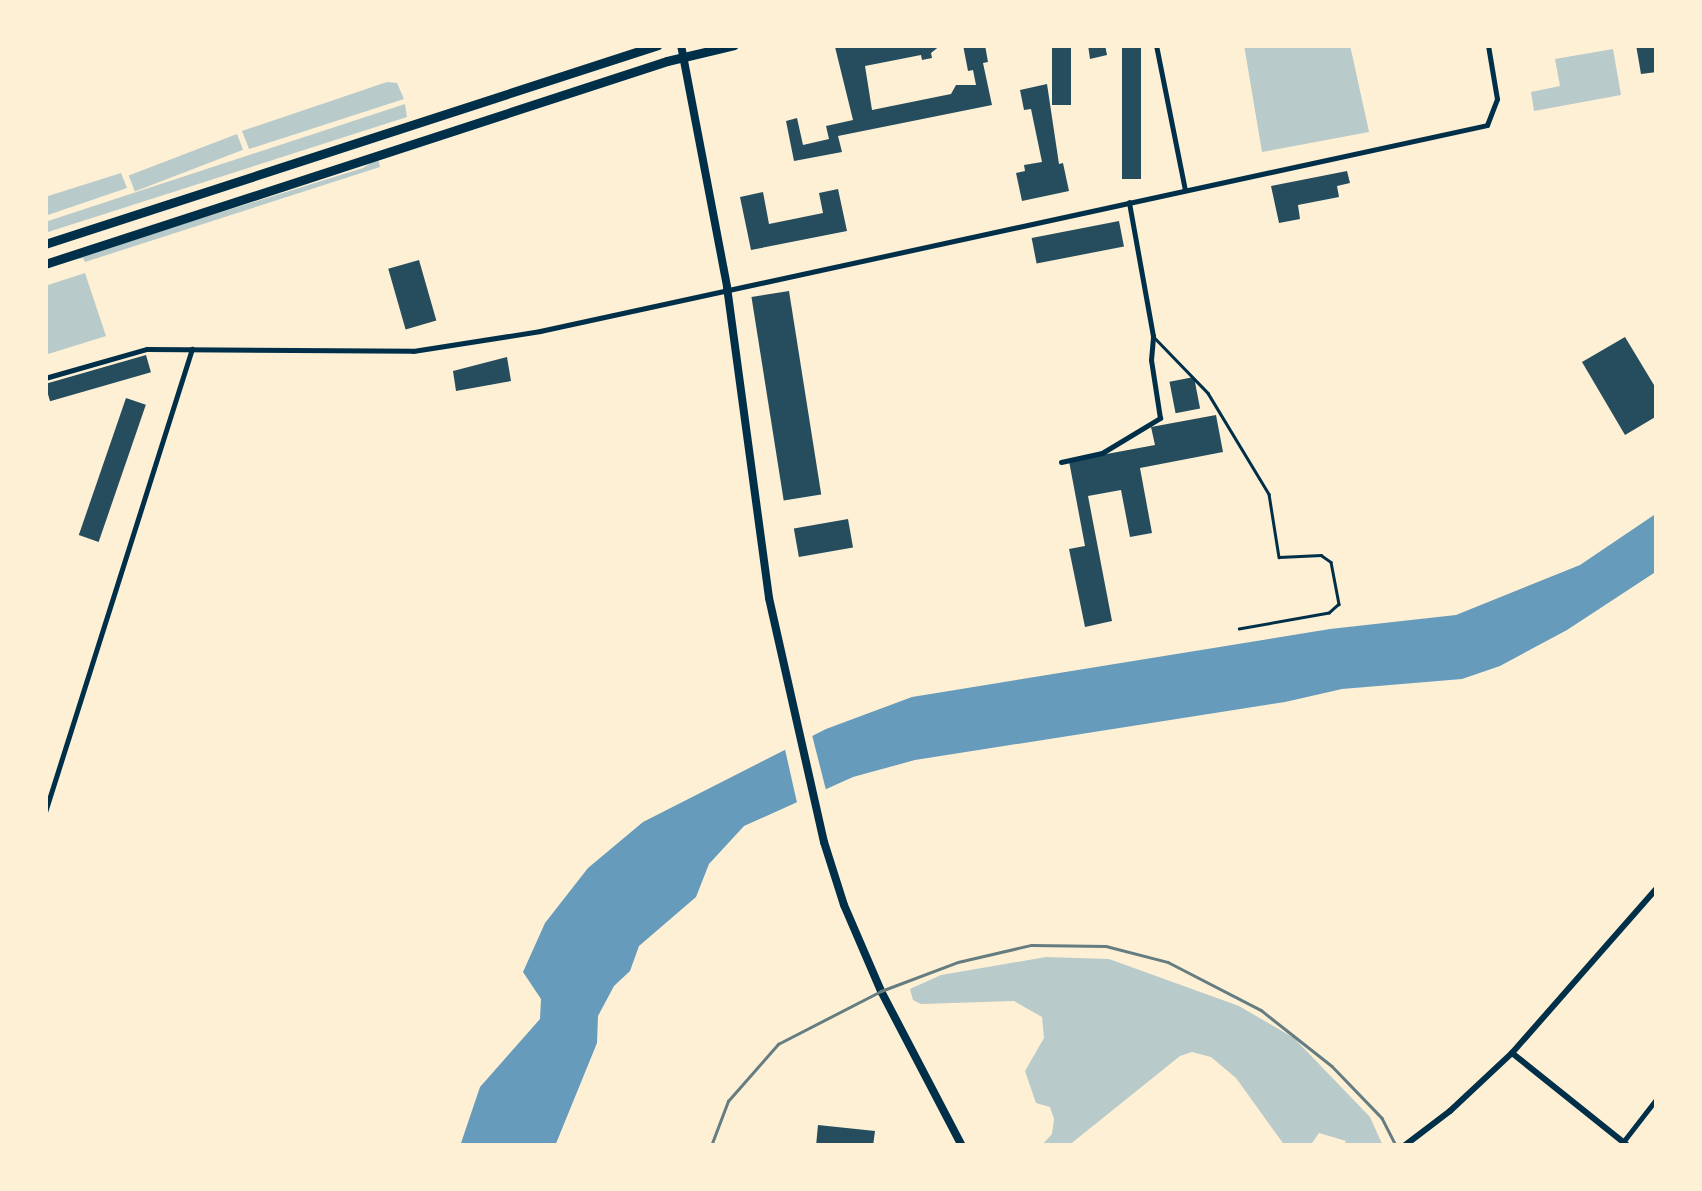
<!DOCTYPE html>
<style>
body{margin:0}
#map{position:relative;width:1702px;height:1191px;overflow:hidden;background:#fdf0d5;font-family:Rubik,sans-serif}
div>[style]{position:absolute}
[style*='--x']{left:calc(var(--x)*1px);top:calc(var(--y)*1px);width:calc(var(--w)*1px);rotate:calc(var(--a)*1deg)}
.green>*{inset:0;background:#b9caca;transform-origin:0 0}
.water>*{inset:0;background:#669bbc}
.pier>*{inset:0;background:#fdf0d5}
.building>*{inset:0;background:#264d5e;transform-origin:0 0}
.service>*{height:2.5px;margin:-1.25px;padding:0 1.25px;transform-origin:1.25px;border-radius:1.25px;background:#003049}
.minor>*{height:5px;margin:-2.5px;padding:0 2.5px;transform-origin:2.5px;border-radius:2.5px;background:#003049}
.tertiary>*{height:6px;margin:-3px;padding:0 3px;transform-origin:3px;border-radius:3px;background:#003049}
.secondary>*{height:8px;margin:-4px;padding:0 4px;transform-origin:4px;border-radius:4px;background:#003049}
.trunk>*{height:9px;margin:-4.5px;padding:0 4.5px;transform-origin:4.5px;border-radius:4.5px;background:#003049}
.rail>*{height:2.5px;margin:-1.25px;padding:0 1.25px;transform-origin:1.25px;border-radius:1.25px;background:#657d81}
span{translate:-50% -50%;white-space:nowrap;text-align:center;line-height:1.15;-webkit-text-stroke:10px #fdf0d5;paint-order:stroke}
.frame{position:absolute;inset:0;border:48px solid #fdf0d5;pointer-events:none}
</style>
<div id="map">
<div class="green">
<div style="clip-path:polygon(1244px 45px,1350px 45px,1369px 132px,1262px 152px)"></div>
<div style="clip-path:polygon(1613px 49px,1621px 95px,1534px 111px,1531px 92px,1560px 86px,1555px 59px)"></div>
<div style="clip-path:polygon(387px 82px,397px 83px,404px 99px,249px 149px,242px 131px)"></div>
<div style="clip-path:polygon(405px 104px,407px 117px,45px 233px,45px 222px)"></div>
<div style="left:237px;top:134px;width:17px;height:116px;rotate:69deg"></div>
<div style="clip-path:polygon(378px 158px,380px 167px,85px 262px,83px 258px,48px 266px,363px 168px)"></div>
<div style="clip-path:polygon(121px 173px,127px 188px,45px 216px,45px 197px)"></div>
<div style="clip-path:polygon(85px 273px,106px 336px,45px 355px,45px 286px)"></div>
<div style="clip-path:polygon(1046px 957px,1109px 959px,1239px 1006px,1294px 1038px,1370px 1117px,1383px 1146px,1343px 1146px,1346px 1141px,1319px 1133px,1310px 1146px,1285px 1146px,1236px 1078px,1211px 1057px,1192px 1052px,1180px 1056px,1068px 1146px,1041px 1146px,1052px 1134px,1054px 1119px,1050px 1107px,1036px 1103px,1025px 1071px,1044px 1038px,1042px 1017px,1014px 1001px,921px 1004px,913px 1000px,910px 989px,941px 975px)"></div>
</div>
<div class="water">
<div style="clip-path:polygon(1657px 513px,1657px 571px,1567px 630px,1500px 666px,1462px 679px,1342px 689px,1285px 702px,915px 760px,853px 777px,744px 826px,709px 864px,696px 897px,639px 946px,630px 971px,614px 986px,598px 1016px,597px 1043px,555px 1146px,460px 1146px,480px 1087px,540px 1019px,541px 999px,523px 972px,545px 923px,588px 868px,643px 822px,826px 729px,912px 697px,1330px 629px,1456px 615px,1580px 565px)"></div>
</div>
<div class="pier">
<div style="clip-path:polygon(811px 731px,827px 794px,798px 807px,784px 745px)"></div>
</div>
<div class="building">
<div style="clip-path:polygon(846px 45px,941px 45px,931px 53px,932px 58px,922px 60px,921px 55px,865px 66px,872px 110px,951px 94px,956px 85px,976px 85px,973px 70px,968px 71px,963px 45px,985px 45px,988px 62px,983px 63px,992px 105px,838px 136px,842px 152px,794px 161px,786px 121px,797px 118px,803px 145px,829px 139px,826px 126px,853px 120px,835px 47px)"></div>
<div style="left:1052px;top:45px;width:19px;height:60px"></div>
<div style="clip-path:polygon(1088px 45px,1105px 45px,1107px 55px,1090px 59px)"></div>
<div style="left:1122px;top:45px;width:19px;height:134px"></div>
<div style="clip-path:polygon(1636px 45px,1657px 45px,1657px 72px,1641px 74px)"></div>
<div style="clip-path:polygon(1047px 84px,1059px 164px,1063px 163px,1069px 191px,1022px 201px,1016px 173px,1025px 171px,1024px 165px,1042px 162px,1031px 109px,1024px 110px,1020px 90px)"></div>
<div style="clip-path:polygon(1347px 171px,1350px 183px,1337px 186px,1339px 197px,1298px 205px,1300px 219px,1279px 223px,1271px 186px)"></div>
<div style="clip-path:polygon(838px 189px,847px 231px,751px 250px,740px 197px,763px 192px,769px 224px,823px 213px,819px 193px)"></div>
<div style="left:1119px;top:221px;width:26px;height:89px;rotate:79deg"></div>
<div style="left:419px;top:260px;width:63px;height:32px;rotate:74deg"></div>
<div style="left:789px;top:291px;width:206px;height:38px;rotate:81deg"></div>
<div style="clip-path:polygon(1625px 337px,1657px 390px,1657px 416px,1625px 435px,1582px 362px)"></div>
<div style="left:146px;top:355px;width:18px;height:105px;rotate:74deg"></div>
<div style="clip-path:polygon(507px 357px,511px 381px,456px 391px,453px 371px)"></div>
<div style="left:1194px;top:377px;width:32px;height:25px;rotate:79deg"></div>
<div style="left:126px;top:398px;width:21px;height:145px;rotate:19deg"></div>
<div style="clip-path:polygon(1216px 415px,1223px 452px,1140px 468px,1152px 533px,1130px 537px,1121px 490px,1088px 496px,1112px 621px,1085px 627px,1069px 549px,1085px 546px,1069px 461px,1155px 445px,1151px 427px)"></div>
<div style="left:848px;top:519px;width:29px;height:55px;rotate:80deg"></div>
<div style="clip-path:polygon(818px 1125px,875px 1131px,873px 1146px,816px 1146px)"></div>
</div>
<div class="service">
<div style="--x:1154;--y:337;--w:78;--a:46"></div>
<div style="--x:1208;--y:393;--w:118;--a:58.9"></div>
<div style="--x:1269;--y:494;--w:64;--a:81"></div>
<div style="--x:1279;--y:557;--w:42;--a:-2.7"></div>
<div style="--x:1321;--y:555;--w:12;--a:35"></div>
<div style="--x:1331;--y:562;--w:43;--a:79.2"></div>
<div style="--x:1339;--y:604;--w:13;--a:138"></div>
<div style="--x:1329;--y:613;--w:91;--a:169.9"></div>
</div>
<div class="minor">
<div style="--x:1156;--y:45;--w:148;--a:78.7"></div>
<div style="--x:45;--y:378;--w:106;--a:-15.9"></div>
<div style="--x:147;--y:349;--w:266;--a:0.4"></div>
<div style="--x:413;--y:351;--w:129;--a:-8.9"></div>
<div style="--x:540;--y:331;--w:969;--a:-12.27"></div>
<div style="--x:1487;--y:125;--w:28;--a:-69"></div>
<div style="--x:1497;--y:99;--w:55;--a:-99.5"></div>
<div style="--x:1061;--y:462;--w:42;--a:-12.4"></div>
<div style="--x:1102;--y:453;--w:68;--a:-31.1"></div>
<div style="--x:1160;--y:418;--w:59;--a:-98.8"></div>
<div style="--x:1151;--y:360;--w:24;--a:-85"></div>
<div style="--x:1153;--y:336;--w:136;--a:-100.2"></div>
<div style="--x:45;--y:812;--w:486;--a:-72.4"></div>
<div style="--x:1623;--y:1142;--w:56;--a:-52.3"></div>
</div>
<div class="tertiary">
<div style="--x:1512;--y:1053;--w:149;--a:38.7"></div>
<div style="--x:1404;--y:1146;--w:58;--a:-37.3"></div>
<div style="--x:1450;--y:1111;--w:85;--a:-43.1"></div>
<div style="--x:1512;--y:1053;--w:220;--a:-48.7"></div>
</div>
<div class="secondary">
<div style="--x:681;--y:45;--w:246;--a:79.2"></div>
<div style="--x:727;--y:287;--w:314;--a:82.3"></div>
<div style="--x:769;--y:598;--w:250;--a:77.3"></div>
<div style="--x:824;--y:842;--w:66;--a:72.4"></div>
<div style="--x:844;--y:905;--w:94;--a:66.7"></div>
<div style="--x:881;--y:991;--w:175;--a:62.4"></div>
</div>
<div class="trunk">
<div style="--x:45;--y:244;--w:644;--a:-17.99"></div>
<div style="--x:45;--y:264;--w:654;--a:-18.07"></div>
<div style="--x:667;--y:61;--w:69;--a:-13.4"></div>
</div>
<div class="rail">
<div style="--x:711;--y:1146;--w:48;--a:-69.3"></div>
<div style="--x:728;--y:1101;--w:76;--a:-48.7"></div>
<div style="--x:778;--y:1044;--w:116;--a:-27.2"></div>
<div style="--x:881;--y:991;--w:82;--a:-20.6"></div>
<div style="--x:958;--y:962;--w:75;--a:-13.1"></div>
<div style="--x:1031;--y:945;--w:75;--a:0.8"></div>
<div style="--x:1106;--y:946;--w:64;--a:14.5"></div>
<div style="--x:1168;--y:962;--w:105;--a:27.3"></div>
<div style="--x:1261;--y:1010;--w:90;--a:38.3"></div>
<div style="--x:1332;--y:1066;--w:72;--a:46.1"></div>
<div style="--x:1382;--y:1118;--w:31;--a:63"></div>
</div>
<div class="frame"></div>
</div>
